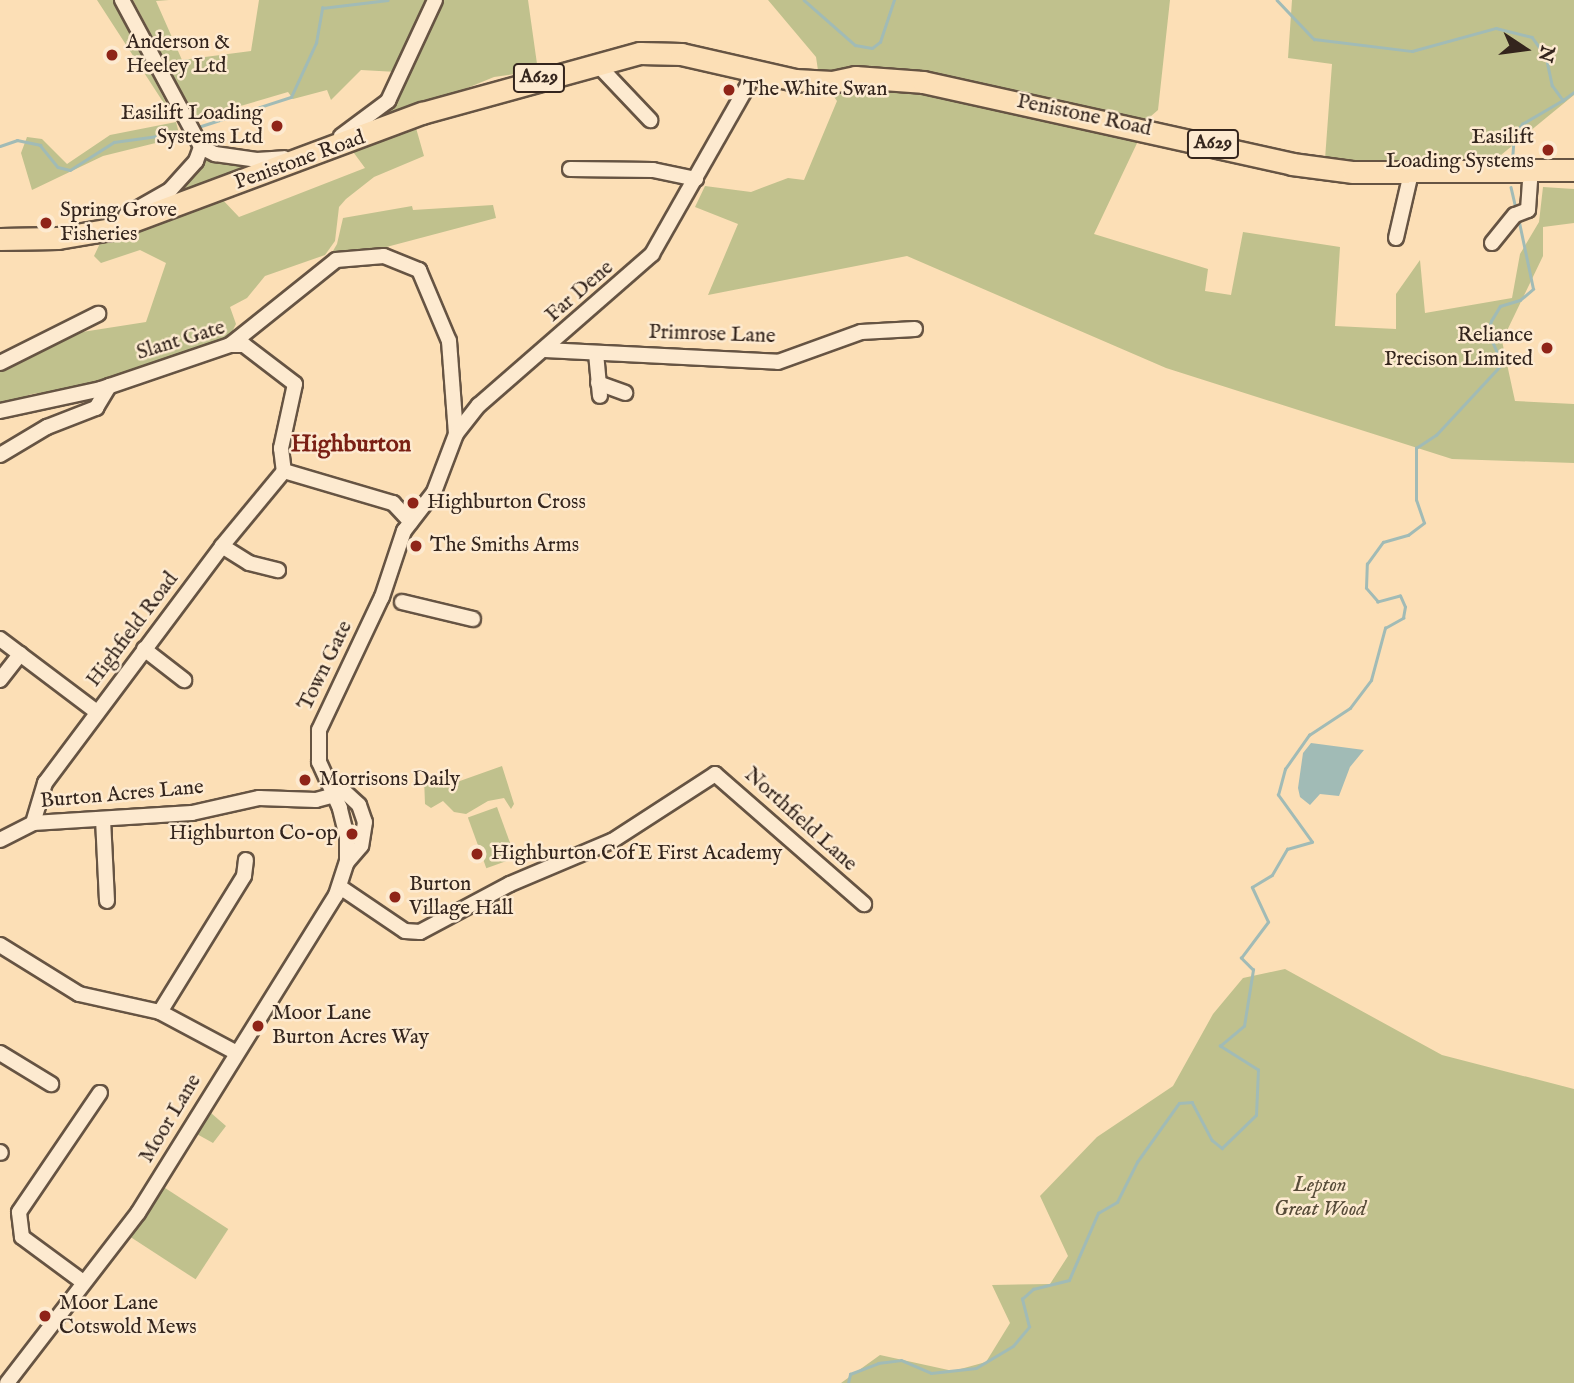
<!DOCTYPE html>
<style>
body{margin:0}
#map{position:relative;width:1574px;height:1383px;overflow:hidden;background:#fcdfb6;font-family:"IM FELL English",serif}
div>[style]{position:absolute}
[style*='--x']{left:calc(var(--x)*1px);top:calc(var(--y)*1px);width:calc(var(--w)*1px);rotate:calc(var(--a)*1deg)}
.green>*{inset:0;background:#c0c18d;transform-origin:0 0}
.water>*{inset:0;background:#a1bbb6}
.stream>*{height:2.5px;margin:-1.25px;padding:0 1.25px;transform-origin:1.25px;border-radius:1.25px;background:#a1bbb6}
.roads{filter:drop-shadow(2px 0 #665443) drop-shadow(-2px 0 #665443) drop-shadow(0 2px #665443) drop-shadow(0 -2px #665443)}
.minor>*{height:14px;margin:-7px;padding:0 7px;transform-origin:7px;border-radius:7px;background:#fdead0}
.highway>*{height:21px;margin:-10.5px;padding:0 10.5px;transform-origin:10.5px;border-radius:10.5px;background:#fcdfb6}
.dots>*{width:19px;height:19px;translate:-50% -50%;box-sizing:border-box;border:4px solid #fdead0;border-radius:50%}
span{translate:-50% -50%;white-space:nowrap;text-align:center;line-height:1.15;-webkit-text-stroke:5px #fdead0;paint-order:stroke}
.shield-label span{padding:2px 5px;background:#fdead0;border:2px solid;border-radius:5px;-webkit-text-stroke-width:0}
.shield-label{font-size:19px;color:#34251d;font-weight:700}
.poi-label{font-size:21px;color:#34251d}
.left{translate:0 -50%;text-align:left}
.right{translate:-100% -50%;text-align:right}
.street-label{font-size:21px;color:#34251d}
.park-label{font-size:21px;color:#574c39;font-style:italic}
.quarter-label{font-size:24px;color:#7a1f14;font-weight:700}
.north{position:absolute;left:1490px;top:14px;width:70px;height:70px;-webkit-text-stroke:5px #fdead0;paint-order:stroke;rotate:103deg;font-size:19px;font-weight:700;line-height:28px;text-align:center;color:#34251d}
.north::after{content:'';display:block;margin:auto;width:24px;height:32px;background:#34251d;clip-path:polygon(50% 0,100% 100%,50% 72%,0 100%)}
</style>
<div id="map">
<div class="green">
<div style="clip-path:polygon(97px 0,113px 0,176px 122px,180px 137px,103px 156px,32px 190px,21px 153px,27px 137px,42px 139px,67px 164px,110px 135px,176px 122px)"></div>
<div style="clip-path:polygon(133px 0,169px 0,156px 1px,182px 60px,251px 51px,259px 0,429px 0,397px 72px,361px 70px,331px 100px,327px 90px,293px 99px,288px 92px,196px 119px)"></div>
<div style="clip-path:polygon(442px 0,528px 0,538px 71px,494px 77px,358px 133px,394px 104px)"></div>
<div style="clip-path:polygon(768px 0,1170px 0,1158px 110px,1143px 123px,819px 77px,816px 57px)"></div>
<div style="clip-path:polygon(1292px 0,1574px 0,1574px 95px,1490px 164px,1353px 164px,1325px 159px,1332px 64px,1288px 58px)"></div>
<div style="clip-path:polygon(827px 87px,919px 93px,1139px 139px,1094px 234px,1208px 269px,1205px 291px,1231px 295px,1243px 232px,1340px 247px,1335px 326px,1396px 329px,1396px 294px,1420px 260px,1425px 313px,1512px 298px,1520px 254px,1539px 222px,1543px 187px,1574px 189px,1574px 223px,1543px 227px,1543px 256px,1502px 341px,1515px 401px,1574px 404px,1574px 463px,1452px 459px,1166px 368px,907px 256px,708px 295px,738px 224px,695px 207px,705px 186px,751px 192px,788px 178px,804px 180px,837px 101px)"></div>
<div style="clip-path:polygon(416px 128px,424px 156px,374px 177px,346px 199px,339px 207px,335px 241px,325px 255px,265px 276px,247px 298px,230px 307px,236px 324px,228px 340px,96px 385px,32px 394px,0 405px,0 367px,82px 332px,146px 322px,166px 263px,140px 250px,101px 263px,94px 256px,103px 237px,220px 197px,239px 217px,365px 168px,351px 149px)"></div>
<div style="clip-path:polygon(205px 156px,269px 166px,145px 211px)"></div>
<div style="clip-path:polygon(493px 205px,496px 218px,326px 263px,337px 244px,343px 218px,412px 206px,413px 210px)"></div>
<div style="clip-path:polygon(502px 766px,514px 804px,511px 809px,504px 798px,488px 801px,466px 814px,454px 812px,443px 801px,431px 808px,425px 804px,424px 778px,443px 787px)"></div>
<div style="left:497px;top:807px;width:54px;height:31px;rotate:70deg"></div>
<div style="clip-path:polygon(1285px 969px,1442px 1055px,1574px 1089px,1574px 1383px,841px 1383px,880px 1355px,953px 1371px,986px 1362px,1010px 1323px,992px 1285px,1050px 1284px,1068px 1256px,1040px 1196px,1097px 1137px,1173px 1086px,1213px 1014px,1243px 978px)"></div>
<div style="clip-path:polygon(213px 1102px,217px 1103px,211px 1113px,226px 1126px,213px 1143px,195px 1133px)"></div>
<div style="left:162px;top:1186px;width:79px;height:60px;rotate:33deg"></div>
</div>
<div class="water">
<div style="clip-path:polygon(1311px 743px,1364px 750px,1350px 767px,1339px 796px,1320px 794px,1310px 805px,1300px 797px,1298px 788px,1303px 753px)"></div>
</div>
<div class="stream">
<div style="--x:804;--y:0;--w:68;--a:41.4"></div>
<div style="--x:855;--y:45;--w:17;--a:10"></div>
<div style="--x:872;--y:48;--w:10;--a:-37"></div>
<div style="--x:880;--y:42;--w:44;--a:-71.6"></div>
<div style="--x:1277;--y:0;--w:54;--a:46.5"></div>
<div style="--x:1314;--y:39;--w:99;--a:7"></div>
<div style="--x:1412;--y:51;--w:87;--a:-15.3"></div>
<div style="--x:1496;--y:28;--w:37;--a:14"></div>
<div style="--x:1532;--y:37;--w:24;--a:54"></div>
<div style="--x:1546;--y:56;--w:30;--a:78"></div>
<div style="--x:1552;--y:85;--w:19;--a:54"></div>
<div style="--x:1563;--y:100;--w:14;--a:-36"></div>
<div style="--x:195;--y:128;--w:101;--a:-17.9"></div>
<div style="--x:291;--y:97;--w:60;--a:-65.2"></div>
<div style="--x:316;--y:43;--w:36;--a:-80"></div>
<div style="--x:322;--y:8;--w:66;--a:-6.9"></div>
<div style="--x:0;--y:146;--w:18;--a:-19"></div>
<div style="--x:17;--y:140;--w:24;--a:12"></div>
<div style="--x:40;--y:145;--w:28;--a:51"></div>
<div style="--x:58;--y:167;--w:12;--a:14"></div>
<div style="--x:70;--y:170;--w:52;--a:-32.5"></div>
<div style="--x:114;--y:142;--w:73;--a:-7.9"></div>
<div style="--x:1512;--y:161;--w:26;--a:-86"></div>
<div style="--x:1514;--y:135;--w:14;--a:-54"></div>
<div style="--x:1522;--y:124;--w:48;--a:-30.3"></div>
<div style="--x:1511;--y:187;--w:22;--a:77"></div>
<div style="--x:848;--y:1383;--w:9;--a:-77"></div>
<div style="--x:850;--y:1374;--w:30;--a:-21"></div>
<div style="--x:878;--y:1363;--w:23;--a:-7"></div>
<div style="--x:901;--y:1360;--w:33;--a:23"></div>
<div style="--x:931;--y:1373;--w:45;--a:-6.3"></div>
<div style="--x:976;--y:1368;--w:43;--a:-30.7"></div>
<div style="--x:1013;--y:1346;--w:25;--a:-50"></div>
<div style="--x:1029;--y:1327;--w:29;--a:-104"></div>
<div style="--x:1022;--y:1299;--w:15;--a:-42"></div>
<div style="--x:1033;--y:1289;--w:37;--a:-14"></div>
<div style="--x:1069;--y:1280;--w:73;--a:-66.6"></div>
<div style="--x:1098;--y:1213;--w:22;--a:-30"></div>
<div style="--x:1117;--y:1202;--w:45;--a:-63.4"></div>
<div style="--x:1137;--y:1162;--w:72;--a:-54.6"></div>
<div style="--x:1179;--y:1103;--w:13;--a:-4"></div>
<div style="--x:1192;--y:1102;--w:43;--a:62.2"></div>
<div style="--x:1212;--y:1140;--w:13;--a:39"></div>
<div style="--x:1222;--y:1148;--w:47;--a:-44.1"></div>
<div style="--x:1256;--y:1115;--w:45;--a:-87.5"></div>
<div style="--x:1258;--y:1070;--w:45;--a:-147.7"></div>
<div style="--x:1220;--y:1046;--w:31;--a:-40"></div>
<div style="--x:1244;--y:1026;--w:57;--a:-80.9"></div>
<div style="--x:1253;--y:970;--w:17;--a:-135"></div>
<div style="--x:1241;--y:958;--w:45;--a:-53.1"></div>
<div style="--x:1268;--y:922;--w:38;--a:-115"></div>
<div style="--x:1252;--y:887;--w:23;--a:-31"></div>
<div style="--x:1272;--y:875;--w:30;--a:-60"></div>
<div style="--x:1287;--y:849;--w:26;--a:-16"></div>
<div style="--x:1312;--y:842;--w:58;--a:-125.9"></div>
<div style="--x:1278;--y:795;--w:27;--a:-75"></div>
<div style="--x:1285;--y:769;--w:42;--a:-54.8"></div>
<div style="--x:1309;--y:735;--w:49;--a:-33.4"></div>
<div style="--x:1350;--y:708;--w:35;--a:-53"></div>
<div style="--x:1371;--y:680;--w:54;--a:-74.9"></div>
<div style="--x:1385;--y:628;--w:21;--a:-29"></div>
<div style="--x:1403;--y:618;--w:11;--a:-80"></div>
<div style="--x:1405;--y:607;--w:12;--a:-114"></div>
<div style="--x:1400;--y:596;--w:23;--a:165"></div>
<div style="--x:1378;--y:602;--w:18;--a:-131"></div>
<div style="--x:1366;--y:588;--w:24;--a:-88"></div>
<div style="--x:1367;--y:564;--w:27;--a:-54"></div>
<div style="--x:1383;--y:542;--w:26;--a:-16"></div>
<div style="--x:1408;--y:535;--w:20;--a:-37"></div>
<div style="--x:1424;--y:523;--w:24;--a:-109"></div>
<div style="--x:1416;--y:500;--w:52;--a:-90"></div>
<div style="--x:1416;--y:448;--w:24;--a:-33"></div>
<div style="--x:1436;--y:435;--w:97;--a:-47.1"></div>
<div style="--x:1502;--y:364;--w:34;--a:-114"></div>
<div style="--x:1488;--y:333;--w:12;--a:-76"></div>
<div style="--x:1491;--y:321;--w:17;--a:-59"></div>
<div style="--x:1500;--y:306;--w:21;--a:-17"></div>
<div style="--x:1520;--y:300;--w:17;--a:-40"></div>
<div style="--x:1533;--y:289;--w:73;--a:-101.9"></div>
</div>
<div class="roads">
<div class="minor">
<div style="--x:122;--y:0;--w:167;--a:61.7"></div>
<div style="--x:201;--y:147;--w:16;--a:27"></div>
<div style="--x:215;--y:154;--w:42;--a:8.1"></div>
<div style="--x:257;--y:160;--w:27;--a:-4"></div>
<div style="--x:596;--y:63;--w:79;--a:46.5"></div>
<div style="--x:341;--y:136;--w:59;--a:-36.7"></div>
<div style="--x:388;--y:101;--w:111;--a:-65"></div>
<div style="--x:570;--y:169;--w:83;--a:0.7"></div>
<div style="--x:653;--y:170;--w:44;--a:11.8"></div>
<div style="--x:126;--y:215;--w:51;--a:-29.6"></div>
<div style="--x:170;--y:190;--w:39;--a:-48"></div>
<div style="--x:196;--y:161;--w:15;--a:-70"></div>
<div style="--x:1396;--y:238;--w:67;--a:-77"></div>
<div style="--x:1492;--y:243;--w:36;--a:-51"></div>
<div style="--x:1515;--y:215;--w:14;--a:-21"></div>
<div style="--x:1528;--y:210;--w:39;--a:-86"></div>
<div style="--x:230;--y:345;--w:136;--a:-38.7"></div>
<div style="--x:336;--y:260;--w:48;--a:-4.8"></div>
<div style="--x:384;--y:256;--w:38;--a:22"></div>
<div style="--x:419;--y:270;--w:77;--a:67.1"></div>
<div style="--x:449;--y:341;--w:93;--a:85.7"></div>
<div style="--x:545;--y:350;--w:233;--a:2.9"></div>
<div style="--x:778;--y:362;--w:88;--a:-19.9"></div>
<div style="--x:861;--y:332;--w:54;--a:-3.2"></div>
<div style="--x:596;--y:353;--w:43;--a:84.7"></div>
<div style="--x:0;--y:363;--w:110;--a:-26.6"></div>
<div style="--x:598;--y:383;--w:29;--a:20"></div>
<div style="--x:0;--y:411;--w:103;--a:-12.3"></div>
<div style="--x:101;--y:389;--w:136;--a:-18.8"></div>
<div style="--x:230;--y:345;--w:14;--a:0"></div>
<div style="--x:244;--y:345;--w:64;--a:37.4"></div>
<div style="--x:295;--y:384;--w:66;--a:102.3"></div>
<div style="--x:281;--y:448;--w:23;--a:83"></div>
<div style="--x:284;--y:471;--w:114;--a:16.4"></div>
<div style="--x:393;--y:503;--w:26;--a:47"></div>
<div style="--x:0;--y:455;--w:55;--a:-30.8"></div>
<div style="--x:47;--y:427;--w:53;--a:-21.2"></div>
<div style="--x:96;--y:408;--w:26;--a:-59"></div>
<div style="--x:222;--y:546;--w:32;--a:32"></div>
<div style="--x:249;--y:563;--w:30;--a:14"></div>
<div style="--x:402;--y:602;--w:73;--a:13.5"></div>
<div style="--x:0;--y:639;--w:121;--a:37"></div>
<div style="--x:144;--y:649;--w:51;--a:37.8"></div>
<div style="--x:0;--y:680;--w:33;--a:-52"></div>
<div style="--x:103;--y:819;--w:82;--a:87.2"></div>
<div style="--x:33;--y:823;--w:42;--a:-73.3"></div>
<div style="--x:45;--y:783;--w:296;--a:-53.2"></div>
<div style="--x:222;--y:546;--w:97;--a:-50.4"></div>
<div style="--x:0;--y:840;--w:37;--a:-27"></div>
<div style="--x:33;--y:823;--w:159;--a:-3.6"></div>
<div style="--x:192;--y:813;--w:69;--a:-12.6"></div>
<div style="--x:259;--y:798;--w:57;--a:2"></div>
<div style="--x:316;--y:800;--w:30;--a:-15"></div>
<div style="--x:345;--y:792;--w:19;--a:43"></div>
<div style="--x:359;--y:805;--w:18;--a:71"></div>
<div style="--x:365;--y:822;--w:24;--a:99"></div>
<div style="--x:361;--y:846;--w:21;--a:131"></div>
<div style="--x:340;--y:887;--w:78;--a:34.1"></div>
<div style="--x:405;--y:931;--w:15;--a:4"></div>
<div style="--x:420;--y:932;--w:102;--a:-28.1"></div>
<div style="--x:510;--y:884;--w:111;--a:-22.9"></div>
<div style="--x:612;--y:841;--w:123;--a:-33"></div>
<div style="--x:715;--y:774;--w:198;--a:41.1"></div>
<div style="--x:0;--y:945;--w:93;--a:31.8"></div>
<div style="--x:79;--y:994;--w:83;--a:12.5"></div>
<div style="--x:160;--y:1012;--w:85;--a:28.1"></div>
<div style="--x:160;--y:1012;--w:160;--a:-58.3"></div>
<div style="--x:244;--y:876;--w:16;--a:-83"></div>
<div style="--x:0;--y:1053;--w:60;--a:31.3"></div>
<div style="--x:0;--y:1152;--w:1;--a:45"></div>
<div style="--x:83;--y:1282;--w:76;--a:-143.6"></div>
<div style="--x:22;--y:1237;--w:25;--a:-97"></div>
<div style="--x:19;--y:1212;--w:144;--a:-55.8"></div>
<div style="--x:7;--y:1383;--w:215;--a:-52.4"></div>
<div style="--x:138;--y:1213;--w:375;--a:-58.1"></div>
<div style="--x:336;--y:895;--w:35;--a:-72"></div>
<div style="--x:347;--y:862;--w:25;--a:-90"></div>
<div style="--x:347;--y:837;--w:30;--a:-104"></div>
<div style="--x:340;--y:808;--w:51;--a:-114.5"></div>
<div style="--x:319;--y:762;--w:32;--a:-90"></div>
<div style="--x:319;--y:730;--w:147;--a:-64.7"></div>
<div style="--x:382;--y:597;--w:70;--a:-71.6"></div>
<div style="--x:404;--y:531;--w:49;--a:-52.4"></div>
<div style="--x:434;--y:492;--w:62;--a:-69.2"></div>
<div style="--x:456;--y:434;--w:37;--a:-52"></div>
<div style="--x:479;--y:405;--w:230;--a:-41.1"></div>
<div style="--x:652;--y:254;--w:208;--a:-60.4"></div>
</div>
<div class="highway">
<div style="--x:0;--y:239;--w:58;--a:-1"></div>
<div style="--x:58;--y:238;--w:54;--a:-9.6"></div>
<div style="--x:111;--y:229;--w:332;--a:-20.5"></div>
<div style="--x:422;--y:113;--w:226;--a:-15.4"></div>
<div style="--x:640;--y:53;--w:41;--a:1.4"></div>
<div style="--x:681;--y:54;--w:117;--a:12.8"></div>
<div style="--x:795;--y:80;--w:37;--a:3"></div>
<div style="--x:832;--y:82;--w:24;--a:-12"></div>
<div style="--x:855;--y:77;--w:68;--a:4.2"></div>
<div style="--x:923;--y:82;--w:378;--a:12.5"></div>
<div style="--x:1292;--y:164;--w:62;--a:7.5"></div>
<div style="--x:1353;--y:172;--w:221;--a:-0.5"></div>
</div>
</div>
<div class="dots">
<div style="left:112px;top:55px;background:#8f2418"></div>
<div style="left:729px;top:90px;background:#8f2418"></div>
<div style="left:277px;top:126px;background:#8f2418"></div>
<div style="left:1548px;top:150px;background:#8f2418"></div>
<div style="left:46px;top:223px;background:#8f2418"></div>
<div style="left:1547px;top:348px;background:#8f2418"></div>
<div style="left:413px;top:503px;background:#8f2418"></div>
<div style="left:416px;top:546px;background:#8f2418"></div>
<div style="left:305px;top:780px;background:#8f2418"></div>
<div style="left:352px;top:834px;background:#8f2418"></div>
<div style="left:477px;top:854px;background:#8f2418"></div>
<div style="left:395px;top:897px;background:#8f2418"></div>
<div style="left:258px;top:1026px;background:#8f2418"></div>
<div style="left:45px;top:1316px;background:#8f2418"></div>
</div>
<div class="shield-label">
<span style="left:539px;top:78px">A629</span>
<span style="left:1213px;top:144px">A629</span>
</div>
<div class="poi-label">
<span class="left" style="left:126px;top:55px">Anderson &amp;<br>Heeley Ltd</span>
<span class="left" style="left:743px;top:90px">The White Swan</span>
<span class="right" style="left:263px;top:126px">Easilift Loading<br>Systems Ltd</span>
<span class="right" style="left:1534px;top:150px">Easilift<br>Loading Systems</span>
<span class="left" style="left:60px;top:223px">Spring Grove<br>Fisheries</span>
<span class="right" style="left:1533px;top:348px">Reliance<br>Precison Limited</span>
<span class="left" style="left:427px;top:503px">Highburton Cross</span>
<span class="left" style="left:430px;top:546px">The Smiths Arms</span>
<span class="left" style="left:319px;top:780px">Morrisons Daily</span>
<span class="right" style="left:338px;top:834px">Highburton Co-op</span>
<span class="left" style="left:491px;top:854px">Highburton CofE First Academy</span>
<span class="left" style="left:409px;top:897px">Burton<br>Village Hall</span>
<span class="left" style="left:272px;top:1026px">Moor Lane<br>Burton Acres Way</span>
<span class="left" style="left:59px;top:1316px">Moor Lane<br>Cotswold Mews</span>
</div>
<div class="street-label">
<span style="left:1084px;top:116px;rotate:12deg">Penistone Road</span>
<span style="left:300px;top:161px;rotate:-20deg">Penistone Road</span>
<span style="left:580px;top:292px;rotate:-41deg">Far Dene</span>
<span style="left:712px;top:335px;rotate:2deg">Primrose Lane</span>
<span style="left:181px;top:341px;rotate:-17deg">Slant Gate</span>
<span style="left:133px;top:630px;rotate:-53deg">Highfield Road</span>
<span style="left:326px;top:666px;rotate:-64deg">Town Gate</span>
<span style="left:122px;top:795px;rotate:-5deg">Burton Acres Lane</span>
<span style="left:800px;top:820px;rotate:42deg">Northfield Lane</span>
<span style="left:171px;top:1119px;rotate:-59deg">Moor Lane</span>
</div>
<div class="park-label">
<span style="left:1320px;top:1198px">Lepton<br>Great Wood</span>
</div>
<div class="quarter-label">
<span style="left:351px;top:445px">Highburton</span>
</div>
<div class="north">N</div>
</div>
